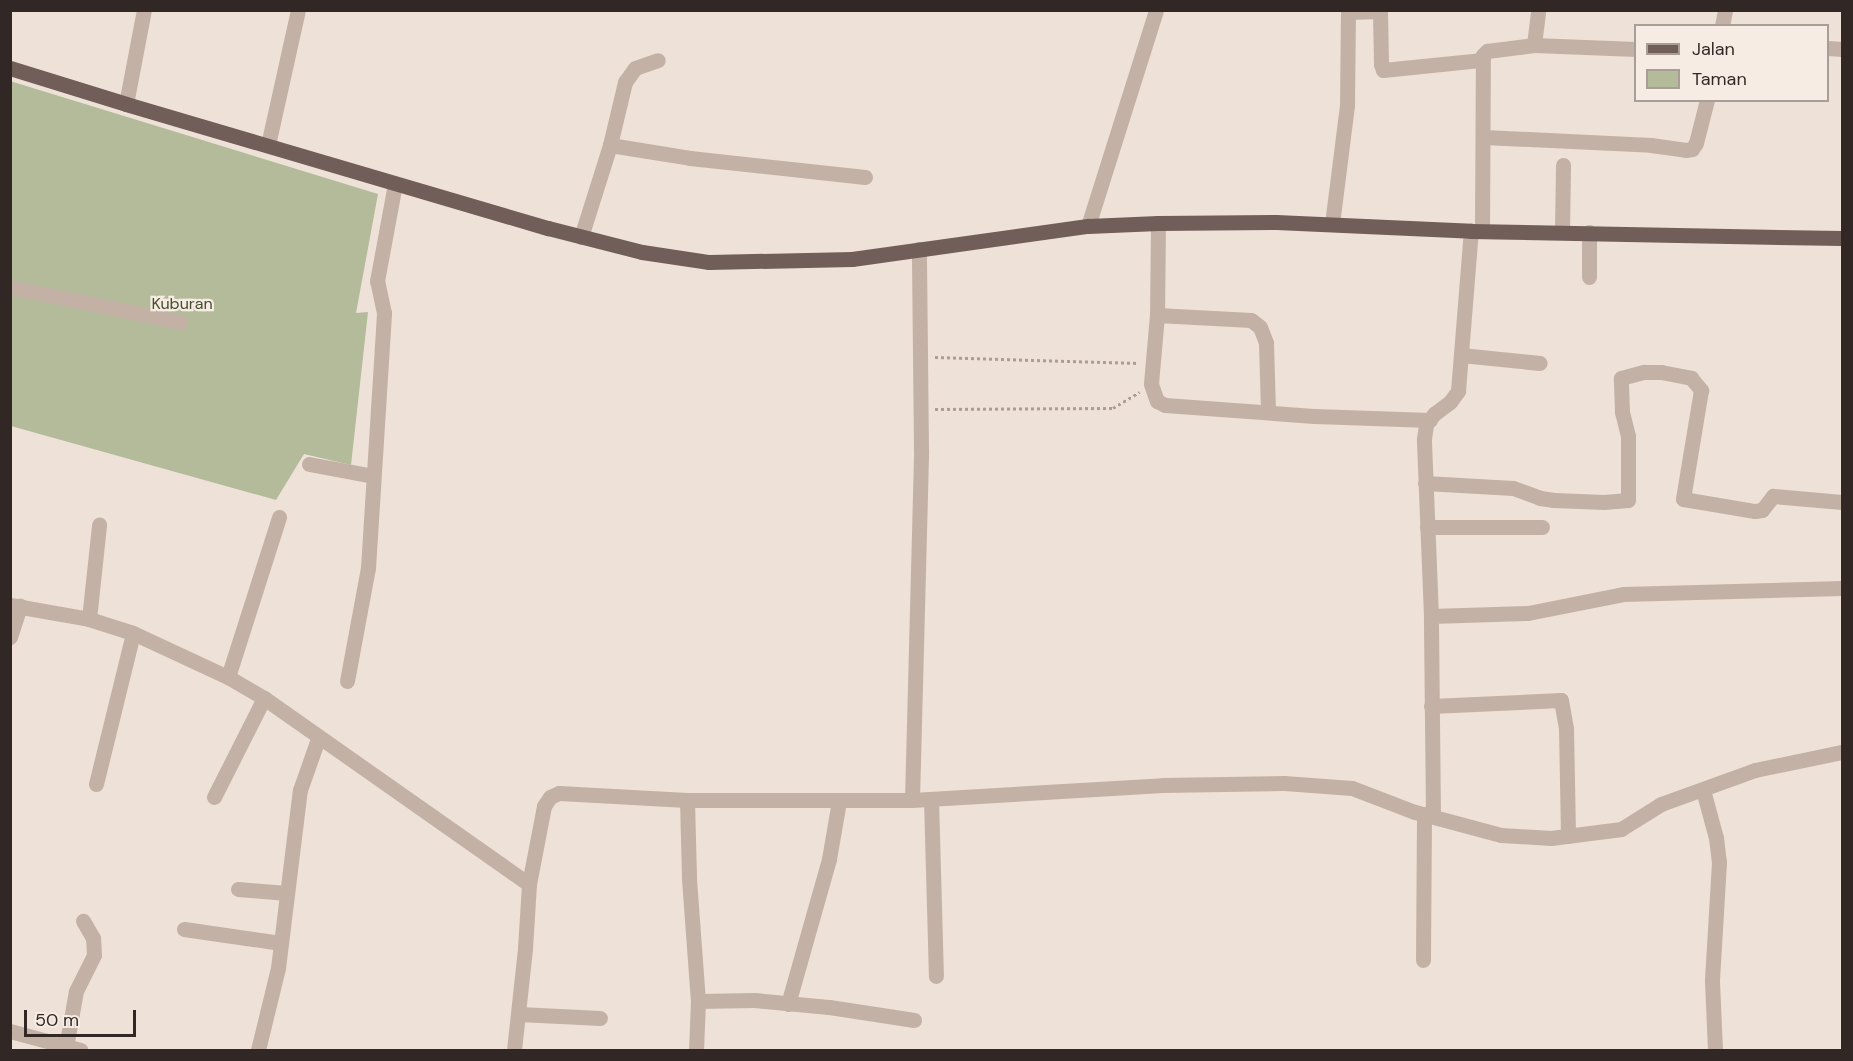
<!DOCTYPE html>
<style>
body{margin:0}
#map{position:relative;width:1853px;height:1061px;overflow:hidden;background:#eee1d8;font-family:"DM Sans",sans-serif}
div>[style]{position:absolute}
[style*='--x']{left:calc(var(--x)*1px);top:calc(var(--y)*1px);width:calc(var(--w)*1px);rotate:calc(var(--a)*1deg)}
.green>*{inset:0;background:#b3bb9a}
.path>*{height:3px;margin-top:-1.5px;transform-origin:0;background:repeating-linear-gradient(90deg,#b09b90 0 3px,transparent 0 6px)}
.minor>*{height:15px;margin:-7.5px;padding:0 7.5px;transform-origin:7.5px;border-radius:7.5px;background:#c4b1a6}
.major>*{height:15px;margin:-7.5px;padding:0 7.5px;transform-origin:7.5px;border-radius:7.5px;background:#725e58}
span{translate:-50% -50%;white-space:nowrap;text-align:center;line-height:1.15;-webkit-text-stroke:4.5px #f6ece4;paint-order:stroke}
.park-label{font-size:16px;color:#444d2c}
.frame{position:absolute;inset:0;border:12px solid #312826;pointer-events:none}
.legend{position:absolute;left:1634px;top:24px;width:195px;height:78px;box-sizing:border-box;background:#f6ece4;border:2px solid #a79e98;margin:0;padding:8px 10px;list-style:none;font-size:18px;color:#312826}
.legend li{display:flex;align-items:center;gap:12px;height:30px}
.legend b{width:30px;border:2px solid #a79e98}
.scale{position:absolute;left:24px;top:1010px;width:112px;height:27px;box-sizing:border-box;border:3px solid #312826;border-top:0;padding-left:8px;font-size:18px;line-height:21px;white-space:nowrap;color:#312826;-webkit-text-stroke:4px #f6ece4;paint-order:stroke}
</style>
<div id="map">
<div class="green">
<div style="clip-path:polygon(10px 81px,378px 194px,356px 313px,368px 312px,351px 465px,304px 454px,276px 500px,11px 426px)"></div>
</div>
<div class="path">
<div style="--x:935;--y:357;--w:204;--a:1.7"></div>
<div style="--x:935;--y:409;--w:178;--a:-0.3"></div>
<div style="--x:1113;--y:408;--w:31;--a:-31"></div>
</div>
<div class="minor">
<div style="--x:1348;--y:12;--w:32;--a:-2"></div>
<div style="--x:1380;--y:11;--w:53;--a:88.9"></div>
<div style="--x:1381;--y:64;--w:6;--a:72"></div>
<div style="--x:1383;--y:70;--w:100;--a:-5.8"></div>
<div style="--x:1722;--y:26;--w:16;--a:-79"></div>
<div style="--x:1534;--y:45;--w:102;--a:2.2"></div>
<div style="--x:1828;--y:48;--w:14;--a:4"></div>
<div style="--x:126;--y:104;--w:96;--a:-79.2"></div>
<div style="--x:1484;--y:137;--w:167;--a:2.7"></div>
<div style="--x:1651;--y:145;--w:35;--a:8"></div>
<div style="--x:1686;--y:150;--w:6;--a:-9"></div>
<div style="--x:1692;--y:149;--w:7;--a:-56"></div>
<div style="--x:1696;--y:143;--w:44;--a:-75.7"></div>
<div style="--x:268;--y:145;--w:138;--a:-77.5"></div>
<div style="--x:610;--y:145;--w:81;--a:9.2"></div>
<div style="--x:690;--y:158;--w:176;--a:6.2"></div>
<div style="--x:1158;--y:223;--w:92;--a:90.6"></div>
<div style="--x:1157;--y:315;--w:69;--a:95"></div>
<div style="--x:1151;--y:384;--w:18;--a:71"></div>
<div style="--x:1157;--y:401;--w:9;--a:27"></div>
<div style="--x:1165;--y:405;--w:149;--a:4.2"></div>
<div style="--x:1314;--y:416;--w:116;--a:2"></div>
<div style="--x:1332;--y:224;--w:120;--a:-82.8"></div>
<div style="--x:1347;--y:105;--w:95;--a:-89.4"></div>
<div style="--x:1088;--y:226;--w:226;--a:-72.5"></div>
<div style="--x:1482;--y:230;--w:175;--a:-89.7"></div>
<div style="--x:1483;--y:55;--w:6;--a:-45"></div>
<div style="--x:1487;--y:51;--w:47;--a:-7.3"></div>
<div style="--x:1534;--y:45;--w:35;--a:-83"></div>
<div style="--x:1562;--y:231;--w:66;--a:-89.1"></div>
<div style="--x:581;--y:237;--w:96;--a:-72.5"></div>
<div style="--x:610;--y:145;--w:65;--a:-76.6"></div>
<div style="--x:625;--y:82;--w:17;--a:-54"></div>
<div style="--x:635;--y:68;--w:24;--a:-19"></div>
<div style="--x:1589;--y:277;--w:45;--a:-90"></div>
<div style="--x:10;--y:287;--w:174;--a:11.6"></div>
<div style="--x:1157;--y:315;--w:94;--a:3"></div>
<div style="--x:1251;--y:320;--w:11;--a:38"></div>
<div style="--x:1260;--y:327;--w:17;--a:69"></div>
<div style="--x:1266;--y:343;--w:69;--a:88.3"></div>
<div style="--x:1461;--y:355;--w:79;--a:5.8"></div>
<div style="--x:309;--y:464;--w:65;--a:10.6"></div>
<div style="--x:1425;--y:483;--w:88;--a:3.3"></div>
<div style="--x:1513;--y:488;--w:29;--a:20"></div>
<div style="--x:1540;--y:498;--w:14;--a:8"></div>
<div style="--x:1554;--y:500;--w:50;--a:2.3"></div>
<div style="--x:1604;--y:502;--w:24;--a:-5"></div>
<div style="--x:1628;--y:500;--w:64;--a:-90"></div>
<div style="--x:1628;--y:436;--w:25;--a:-104"></div>
<div style="--x:1622;--y:412;--w:34;--a:-92"></div>
<div style="--x:1621;--y:378;--w:24;--a:-15"></div>
<div style="--x:1644;--y:372;--w:17;--a:0"></div>
<div style="--x:1661;--y:372;--w:31;--a:11"></div>
<div style="--x:1691;--y:378;--w:16;--a:50"></div>
<div style="--x:1701;--y:390;--w:110;--a:99.4"></div>
<div style="--x:1683;--y:499;--w:73;--a:9.5"></div>
<div style="--x:1755;--y:511;--w:7;--a:-8"></div>
<div style="--x:1762;--y:510;--w:18;--a:-52"></div>
<div style="--x:1773;--y:496;--w:69;--a:5"></div>
<div style="--x:1427;--y:527;--w:115;--a:0"></div>
<div style="--x:10;--y:605;--w:80;--a:10"></div>
<div style="--x:89;--y:619;--w:46;--a:17.7"></div>
<div style="--x:133;--y:633;--w:105;--a:24.9"></div>
<div style="--x:228;--y:677;--w:42;--a:30.3"></div>
<div style="--x:264;--y:698;--w:324;--a:35.1"></div>
<div style="--x:1431;--y:616;--w:97;--a:-1.8"></div>
<div style="--x:1528;--y:613;--w:98;--a:-11.2"></div>
<div style="--x:1624;--y:594;--w:218;--a:-1.6"></div>
<div style="--x:89;--y:619;--w:95;--a:-83.9"></div>
<div style="--x:10;--y:637;--w:33;--a:-72"></div>
<div style="--x:228;--y:677;--w:168;--a:-72.3"></div>
<div style="--x:347;--y:681;--w:115;--a:-79.5"></div>
<div style="--x:368;--y:568;--w:256;--a:-86.4"></div>
<div style="--x:384;--y:313;--w:33;--a:-102"></div>
<div style="--x:377;--y:281;--w:99;--a:-79.5"></div>
<div style="--x:1431;--y:706;--w:130;--a:-2.6"></div>
<div style="--x:1561;--y:700;--w:29;--a:80"></div>
<div style="--x:1566;--y:729;--w:107;--a:88.9"></div>
<div style="--x:96;--y:784;--w:155;--a:-76.2"></div>
<div style="--x:1703;--y:790;--w:50;--a:74.8"></div>
<div style="--x:1716;--y:838;--w:24;--a:83"></div>
<div style="--x:1719;--y:862;--w:119;--a:93.4"></div>
<div style="--x:1712;--y:981;--w:69;--a:87.5"></div>
<div style="--x:214;--y:797;--w:111;--a:-63.2"></div>
<div style="--x:931;--y:799;--w:177;--a:88.4"></div>
<div style="--x:687;--y:800;--w:79;--a:88.5"></div>
<div style="--x:689;--y:879;--w:122;--a:85.8"></div>
<div style="--x:698;--y:1001;--w:49;--a:92.3"></div>
<div style="--x:912;--y:800;--w:350;--a:-88.5"></div>
<div style="--x:921;--y:450;--w:201;--a:-90.6"></div>
<div style="--x:1433;--y:816;--w:200;--a:-90.6"></div>
<div style="--x:1431;--y:616;--w:177;--a:-92.3"></div>
<div style="--x:1424;--y:439;--w:15;--a:-82"></div>
<div style="--x:1426;--y:424;--w:13;--a:-51"></div>
<div style="--x:1434;--y:414;--w:20;--a:-37"></div>
<div style="--x:1450;--y:402;--w:14;--a:-54"></div>
<div style="--x:1458;--y:391;--w:161;--a:-85.4"></div>
<div style="--x:238;--y:889;--w:49;--a:4.7"></div>
<div style="--x:184;--y:929;--w:98;--a:8.2"></div>
<div style="--x:1423;--y:960;--w:146;--a:-89.6"></div>
<div style="--x:698;--y:1001;--w:56;--a:-1"></div>
<div style="--x:754;--y:1000;--w:75;--a:5.3"></div>
<div style="--x:829;--y:1007;--w:86;--a:8.7"></div>
<div style="--x:788;--y:1004;--w:151;--a:-74.2"></div>
<div style="--x:829;--y:859;--w:59;--a:-80.2"></div>
<div style="--x:519;--y:1014;--w:81;--a:2.8"></div>
<div style="--x:10;--y:1031;--w:73;--a:15"></div>
<div style="--x:66;--y:1047;--w:57;--a:-79.9"></div>
<div style="--x:76;--y:991;--w:40;--a:-63.4"></div>
<div style="--x:94;--y:955;--w:17;--a:-93"></div>
<div style="--x:93;--y:938;--w:20;--a:-120"></div>
<div style="--x:258;--y:1050;--w:84;--a:-76.3"></div>
<div style="--x:278;--y:968;--w:179;--a:-83"></div>
<div style="--x:300;--y:790;--w:54;--a:-70.6"></div>
<div style="--x:514;--y:1050;--w:103;--a:-83.8"></div>
<div style="--x:525;--y:948;--w:64;--a:-86.4"></div>
<div style="--x:529;--y:884;--w:79;--a:-79.1"></div>
<div style="--x:544;--y:806;--w:11;--a:-56"></div>
<div style="--x:550;--y:797;--w:10;--a:-24"></div>
<div style="--x:559;--y:793;--w:128;--a:3.1"></div>
<div style="--x:687;--y:800;--w:225;--a:0"></div>
<div style="--x:912;--y:800;--w:251;--a:-3.4"></div>
<div style="--x:1163;--y:785;--w:121;--a:-0.9"></div>
<div style="--x:1284;--y:783;--w:68;--a:4.2"></div>
<div style="--x:1352;--y:788;--w:67;--a:20.9"></div>
<div style="--x:1415;--y:812;--w:89;--a:15"></div>
<div style="--x:1501;--y:835;--w:50;--a:3.4"></div>
<div style="--x:1551;--y:838;--w:71;--a:-7.3"></div>
<div style="--x:1621;--y:829;--w:47;--a:-32"></div>
<div style="--x:1661;--y:804;--w:100;--a:-19.9"></div>
<div style="--x:1755;--y:770;--w:89;--a:-11.7"></div>
</div>
<div class="major">
<div style="--x:10;--y:68;--w:121;--a:17.2"></div>
<div style="--x:126;--y:104;--w:440;--a:16.4"></div>
<div style="--x:548;--y:228;--w:97;--a:14.3"></div>
<div style="--x:642;--y:252;--w:68;--a:8.5"></div>
<div style="--x:709;--y:262;--w:143;--a:-1.2"></div>
<div style="--x:852;--y:259;--w:238;--a:-8"></div>
<div style="--x:1088;--y:226;--w:70;--a:-2.5"></div>
<div style="--x:1158;--y:223;--w:118;--a:-0.5"></div>
<div style="--x:1276;--y:222;--w:195;--a:2.6"></div>
<div style="--x:1471;--y:231;--w:371;--a:1.1"></div>
</div>
<div class="park-label">
<span style="left:182px;top:304px">Kuburan</span>
</div>
<div class="frame"></div>
<ul class="legend">
<li><b style="height:8px;background:#725e58"></b>Jalan</li>
<li><b style="height:16px;background:#b3bb9a"></b>Taman</li>
</ul>
<div class="scale">50 m</div>
</div>
